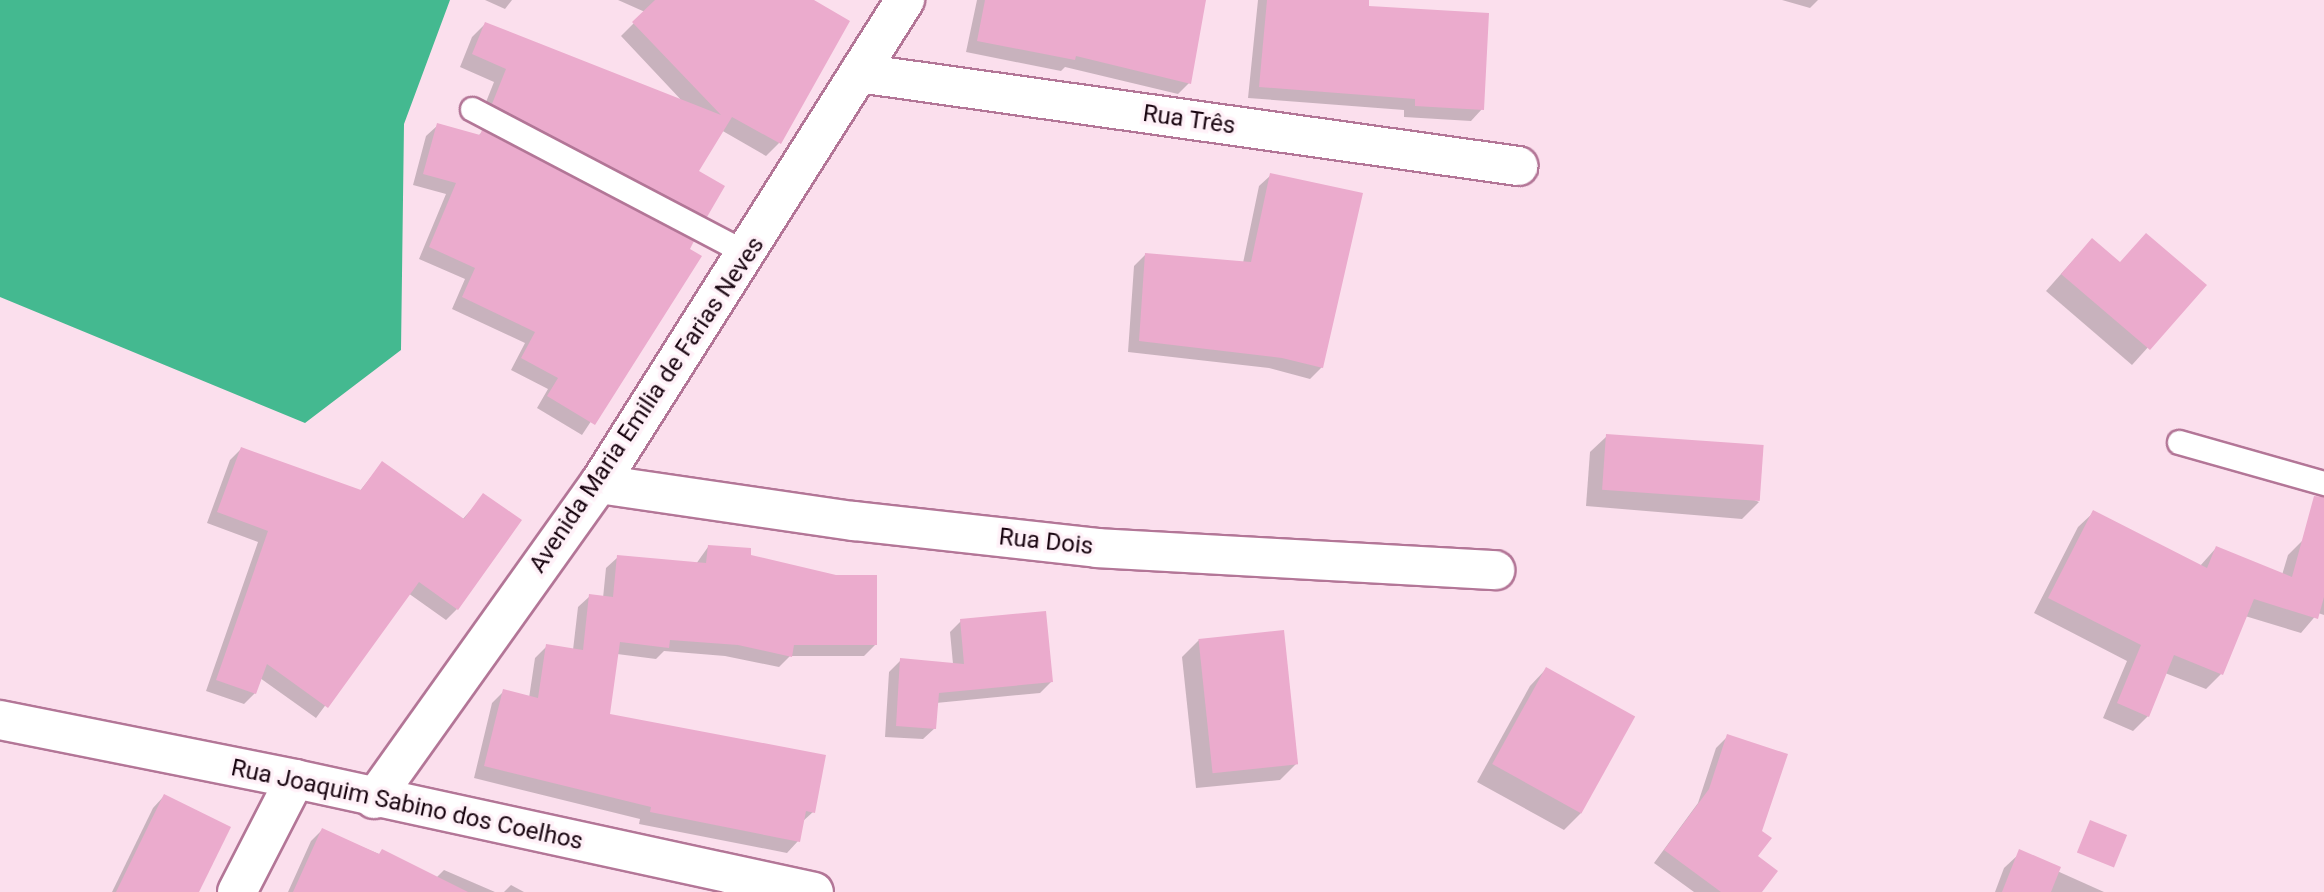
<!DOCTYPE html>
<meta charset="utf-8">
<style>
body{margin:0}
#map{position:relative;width:2324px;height:892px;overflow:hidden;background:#fbdfed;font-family:Roboto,sans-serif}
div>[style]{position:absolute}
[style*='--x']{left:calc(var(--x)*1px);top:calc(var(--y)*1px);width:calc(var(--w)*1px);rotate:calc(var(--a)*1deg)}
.water>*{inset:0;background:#44b990}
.shadow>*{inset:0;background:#0003}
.building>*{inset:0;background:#ebabcd;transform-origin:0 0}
.roads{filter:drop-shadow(2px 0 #b37697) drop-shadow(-2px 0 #b37697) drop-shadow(0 2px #b37697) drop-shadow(0 -2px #b37697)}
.lane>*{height:23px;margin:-11.5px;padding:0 11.5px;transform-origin:11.5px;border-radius:11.5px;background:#fff}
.street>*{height:38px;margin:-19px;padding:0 19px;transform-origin:19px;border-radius:19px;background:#fff}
.secondary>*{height:38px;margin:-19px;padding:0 19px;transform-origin:19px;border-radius:19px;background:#fff}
span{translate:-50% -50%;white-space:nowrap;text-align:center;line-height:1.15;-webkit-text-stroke:7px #fff1f8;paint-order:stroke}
.street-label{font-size:24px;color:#18040f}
</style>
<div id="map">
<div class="water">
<div style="clip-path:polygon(0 0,450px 0,404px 124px,401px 350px,305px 423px,0 297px)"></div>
</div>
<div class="shadow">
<div style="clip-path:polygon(485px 0,512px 0,505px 9px)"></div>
<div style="clip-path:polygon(618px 0,811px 0,848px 21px,779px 143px,766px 156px,721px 130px,696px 171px,706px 216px,693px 229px,480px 117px,494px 82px,460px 67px,472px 37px,485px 24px,684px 103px,621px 36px,645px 12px)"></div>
<div style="clip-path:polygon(977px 0,1204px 0,1189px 83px,1178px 94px,1065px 67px,1061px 71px,966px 52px)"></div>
<div style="clip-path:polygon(1258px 0,1367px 0,1367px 8px,1482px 109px,1471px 121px,1404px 117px,1404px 110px,1248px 98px)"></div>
<div style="clip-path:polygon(1782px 0,1818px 0,1810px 8px)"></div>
<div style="clip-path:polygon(438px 125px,478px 136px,482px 132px,699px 257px,582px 435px,537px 408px,548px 389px,511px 370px,525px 343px,452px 309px,465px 279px,419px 259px,446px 194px,413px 185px,426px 136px)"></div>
<div style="clip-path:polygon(1271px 175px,1322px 367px,1310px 379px,1269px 368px,1128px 352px,1134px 266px,1146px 254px,1243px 263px,1259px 186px)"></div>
<div style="clip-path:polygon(2076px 257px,2119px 263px,2204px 285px,2132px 365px,2046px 291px)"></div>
<div style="clip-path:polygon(1607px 436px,1759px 502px,1742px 519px,1586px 506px,1590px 452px)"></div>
<div style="clip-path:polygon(241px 449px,359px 492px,382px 463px,462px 520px,484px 495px,457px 609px,446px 620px,408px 593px,316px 718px,260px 678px,255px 693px,244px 704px,206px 691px,258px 542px,207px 523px,230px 460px)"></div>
<div style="clip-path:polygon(2094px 512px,2200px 566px,2216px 548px,2282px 575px,2288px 555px,2303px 540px,2324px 546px,2324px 615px,2318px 613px,2301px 633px,2245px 616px,2221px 674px,2206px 689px,2165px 673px,2148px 716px,2133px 731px,2103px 718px,2127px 661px,2034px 613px,2078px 527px)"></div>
<div style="clip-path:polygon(708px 547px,749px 557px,876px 644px,864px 656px,790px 656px,779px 667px,725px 656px,664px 651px,656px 659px,617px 654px,608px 715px,813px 812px,802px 822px,798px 841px,787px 853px,639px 824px,640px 819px,474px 778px,492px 703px,504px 691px,529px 698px,535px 658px,547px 646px,573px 650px,578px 607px,590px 596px,603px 598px,606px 568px,618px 557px,696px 564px)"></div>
<div style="clip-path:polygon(961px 621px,1051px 682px,1040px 693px,936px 703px,935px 728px,923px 739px,885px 737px,889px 672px,901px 660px,953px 664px,950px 632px)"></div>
<div style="clip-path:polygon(1199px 640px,1296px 764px,1280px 780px,1196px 788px,1182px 657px)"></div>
<div style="clip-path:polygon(1546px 669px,1581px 813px,1564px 830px,1477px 782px,1530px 686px)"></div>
<div style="clip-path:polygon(1728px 736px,1760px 832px,1755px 857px,1760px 892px,1694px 892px,1654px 863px,1698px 803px,1716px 748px)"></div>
<div style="clip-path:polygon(164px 796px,195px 892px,112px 892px,153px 808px)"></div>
<div style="clip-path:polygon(322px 830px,436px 878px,444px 870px,495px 892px,288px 892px,311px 841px)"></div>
<div style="clip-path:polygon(2019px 854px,2104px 892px,1995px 892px,2004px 868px)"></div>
<div style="clip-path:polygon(511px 885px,524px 892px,504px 892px)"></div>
</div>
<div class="building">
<div style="clip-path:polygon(655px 0,814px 0,850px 21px,781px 144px,732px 117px,699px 171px,725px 186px,707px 217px,492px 104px,506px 69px,472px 54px,485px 22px,721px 115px,632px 22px)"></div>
<div style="clip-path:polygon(985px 0,1206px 0,1191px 84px,1076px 56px,1075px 60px,977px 41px)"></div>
<div style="clip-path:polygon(1267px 0,1369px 0,1369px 6px,1489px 13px,1484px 110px,1415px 106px,1415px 99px,1259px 87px)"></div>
<div style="clip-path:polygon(437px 123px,480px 135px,482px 130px,694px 241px,690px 249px,702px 256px,595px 425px,547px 396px,558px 378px,521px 358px,535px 332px,462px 297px,475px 268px,429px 247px,456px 183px,423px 174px)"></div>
<div style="clip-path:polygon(1270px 173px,1363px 193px,1323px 368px,1282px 358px,1139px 341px,1145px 253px,1251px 262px)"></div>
<div style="clip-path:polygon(2146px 233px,2207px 285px,2150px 350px,2061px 274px,2092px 238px,2120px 262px)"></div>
<div style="left:1606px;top:434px;width:158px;height:56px;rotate:4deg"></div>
<div style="clip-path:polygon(241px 447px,361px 490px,382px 461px,464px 519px,483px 493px,522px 520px,458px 610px,419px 582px,328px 708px,267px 664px,256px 694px,216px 680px,268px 531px,217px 512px)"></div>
<div style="clip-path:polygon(2314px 496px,2324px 497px,2324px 597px,2318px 619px,2254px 599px,2223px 675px,2174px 655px,2149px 717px,2117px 703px,2141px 645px,2048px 598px,2093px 510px,2207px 568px,2216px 546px,2292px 577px)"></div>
<div style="clip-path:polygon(708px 545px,751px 548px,751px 555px,836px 575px,877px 575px,877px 645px,794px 645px,792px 657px,738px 645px,670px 640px,669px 648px,620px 642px,610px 714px,826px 755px,815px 813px,806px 811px,800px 842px,650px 812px,651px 807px,484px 766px,503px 689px,538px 698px,546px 644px,583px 650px,589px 594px,613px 597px,617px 555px,706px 563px)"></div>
<div style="clip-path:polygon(1046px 611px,1053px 682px,939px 693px,936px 729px,896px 726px,900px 658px,964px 664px,960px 619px)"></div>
<div style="left:1284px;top:630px;width:135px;height:86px;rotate:84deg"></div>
<div style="left:1546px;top:667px;width:102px;height:111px;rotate:29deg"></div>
<div style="clip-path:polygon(1727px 734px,1788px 754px,1762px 831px,1772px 838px,1758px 856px,1778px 871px,1762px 892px,1721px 892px,1664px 850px,1709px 789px)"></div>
<div style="clip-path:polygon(164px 794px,231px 827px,199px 892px,116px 892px)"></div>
<div style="left:2090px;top:820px;width:40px;height:35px;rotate:22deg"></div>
<div style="clip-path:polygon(322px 828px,379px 854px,382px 849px,468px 892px,293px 892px)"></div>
<div style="clip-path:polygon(2019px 849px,2061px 867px,2051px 892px,2002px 892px)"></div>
</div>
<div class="roads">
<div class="lane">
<div style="--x:472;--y:109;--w:312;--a:27.7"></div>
<div style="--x:2179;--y:442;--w:151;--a:15.8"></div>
</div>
<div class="street">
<div style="--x:859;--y:73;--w:666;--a:8.03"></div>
<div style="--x:599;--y:484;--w:258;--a:8.3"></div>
<div style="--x:854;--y:521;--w:244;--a:6.3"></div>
<div style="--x:1097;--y:548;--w:399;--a:3.2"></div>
<div style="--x:0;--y:720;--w:301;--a:11.3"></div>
<div style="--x:374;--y:799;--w:387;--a:-54.5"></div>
<div style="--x:599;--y:484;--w:573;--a:-57.7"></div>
</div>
<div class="secondary">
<div style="--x:237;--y:892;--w:127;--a:-62.8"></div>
<div style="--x:295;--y:779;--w:531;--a:12.28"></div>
</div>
</div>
<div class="street-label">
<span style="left:1189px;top:120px;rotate:8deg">Rua Três</span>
<span style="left:647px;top:405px;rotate:-56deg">Avenida Maria Emilia de Farias Neves</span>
<span style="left:1046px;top:542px;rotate:6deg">Rua Dois</span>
<span style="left:407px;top:805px;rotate:12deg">Rua Joaquim Sabino dos Coelhos</span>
</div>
</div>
